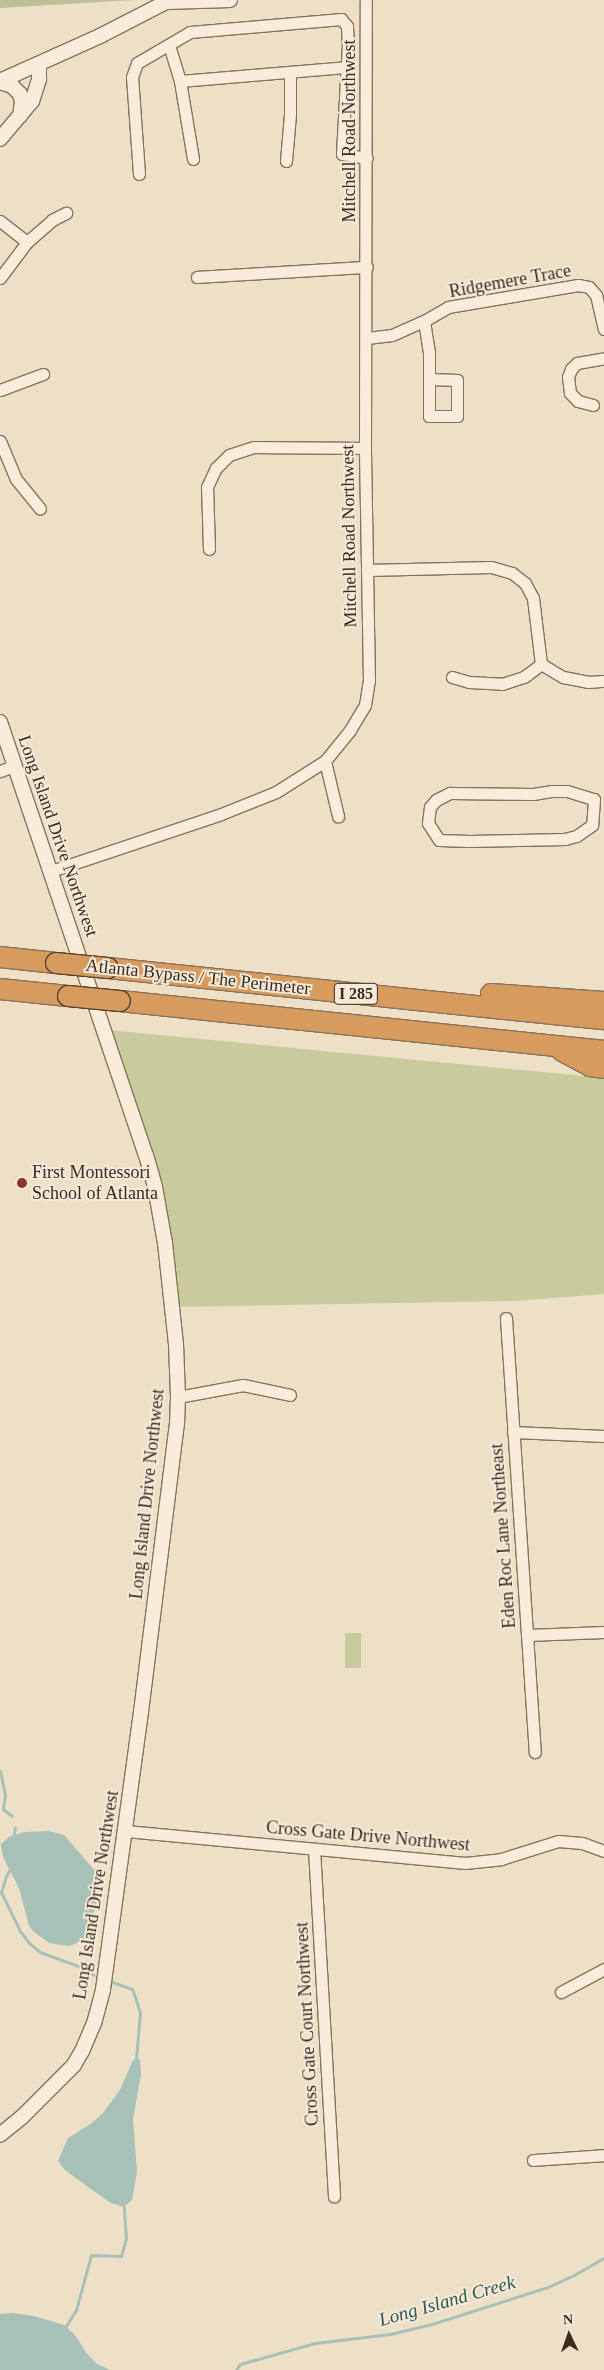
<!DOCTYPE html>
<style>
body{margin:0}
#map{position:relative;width:604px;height:2370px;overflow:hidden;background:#ede0c7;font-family:"Times New Roman",serif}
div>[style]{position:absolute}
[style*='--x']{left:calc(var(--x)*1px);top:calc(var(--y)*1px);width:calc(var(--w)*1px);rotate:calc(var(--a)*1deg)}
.green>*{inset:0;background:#c8cb9c;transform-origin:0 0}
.cemetery>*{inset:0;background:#bec09a}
.water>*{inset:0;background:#a8c1b8}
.stream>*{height:3px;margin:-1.5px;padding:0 1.5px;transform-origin:1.5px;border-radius:1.5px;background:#a8c1b8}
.roads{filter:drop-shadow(1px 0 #88725d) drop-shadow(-1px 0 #88725d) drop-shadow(0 1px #88725d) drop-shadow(0 -1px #88725d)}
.minor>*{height:11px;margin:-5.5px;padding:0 5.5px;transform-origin:5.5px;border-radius:5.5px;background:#f8eddb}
.tertiary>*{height:14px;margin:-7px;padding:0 7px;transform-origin:7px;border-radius:7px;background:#f8eddb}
.motorway>*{height:20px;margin:-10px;padding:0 10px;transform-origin:10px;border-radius:10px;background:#d79b5d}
.bridges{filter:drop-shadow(1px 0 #564031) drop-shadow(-1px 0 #564031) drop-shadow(0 1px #564031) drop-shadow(0 -1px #564031)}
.motorway-bridge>*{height:20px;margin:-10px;padding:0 10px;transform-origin:10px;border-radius:10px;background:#d79b5d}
.dots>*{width:14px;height:14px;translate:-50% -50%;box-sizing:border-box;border:2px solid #f4ead7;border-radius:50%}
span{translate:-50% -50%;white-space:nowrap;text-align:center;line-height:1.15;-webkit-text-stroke:4px #f4ead7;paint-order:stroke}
.shield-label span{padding:1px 4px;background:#f4ead7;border:1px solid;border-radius:4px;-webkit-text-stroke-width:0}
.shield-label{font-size:16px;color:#392b20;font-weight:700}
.street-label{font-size:18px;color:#392b20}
.poi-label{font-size:18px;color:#392b20}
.left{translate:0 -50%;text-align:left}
.water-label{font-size:19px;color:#305853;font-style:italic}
.north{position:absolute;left:544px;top:2310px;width:50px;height:50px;-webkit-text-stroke:4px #f4ead7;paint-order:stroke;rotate:357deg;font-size:14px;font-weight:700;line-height:20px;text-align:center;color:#392b20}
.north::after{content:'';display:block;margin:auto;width:18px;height:22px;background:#392b20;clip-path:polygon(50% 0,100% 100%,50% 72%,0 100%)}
</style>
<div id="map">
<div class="green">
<div style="clip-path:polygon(108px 1030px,604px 1078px,604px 1294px,516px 1301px,174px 1307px,160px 1174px)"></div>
<div style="left:345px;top:1633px;width:16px;height:35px"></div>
</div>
<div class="cemetery">
<div style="clip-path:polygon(0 0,134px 0,0 8px)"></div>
</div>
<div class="water">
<div style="clip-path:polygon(49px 1831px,64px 1835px,97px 1873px,100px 1890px,93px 1916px,85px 1938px,75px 1944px,68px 1946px,49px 1943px,33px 1931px,29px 1926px,19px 1888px,3px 1857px,1px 1844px,9px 1837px,24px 1832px)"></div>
<div style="clip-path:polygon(140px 2059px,141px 2075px,133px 2119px,137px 2172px,132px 2200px,124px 2207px,111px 2203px,88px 2187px,65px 2170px,58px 2161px,68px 2138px,92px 2123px,103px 2113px,120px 2090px,133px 2060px)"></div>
<div style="clip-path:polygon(13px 2313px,34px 2316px,64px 2325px,75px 2335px,87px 2354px,97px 2364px,110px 2370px,0 2370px,0 2314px)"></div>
</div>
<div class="stream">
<div style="--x:0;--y:1771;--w:25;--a:78"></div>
<div style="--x:5;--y:1795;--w:14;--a:98"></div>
<div style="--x:3;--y:1809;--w:11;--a:38"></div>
<div style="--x:13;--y:1839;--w:12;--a:-81"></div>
<div style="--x:11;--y:1867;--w:10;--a:119"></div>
<div style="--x:6;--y:1876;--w:17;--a:107"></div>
<div style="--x:1;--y:1892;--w:43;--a:64"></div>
<div style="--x:20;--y:1931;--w:15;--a:53"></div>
<div style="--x:29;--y:1943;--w:14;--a:39"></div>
<div style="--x:40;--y:1952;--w:44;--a:20.1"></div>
<div style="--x:81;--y:1967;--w:15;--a:32"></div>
<div style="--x:112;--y:1982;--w:21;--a:19"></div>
<div style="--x:132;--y:1989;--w:15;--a:70"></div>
<div style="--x:137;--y:2003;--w:10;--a:73"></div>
<div style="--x:140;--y:2013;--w:46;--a:95"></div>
<div style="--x:66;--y:2326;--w:19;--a:-58"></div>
<div style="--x:76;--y:2310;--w:57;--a:-74.7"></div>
<div style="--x:91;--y:2255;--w:30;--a:2"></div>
<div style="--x:121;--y:2256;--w:18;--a:-74"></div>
<div style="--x:126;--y:2239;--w:32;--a:-94"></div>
<div style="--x:236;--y:2370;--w:7;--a:-56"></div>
<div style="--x:240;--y:2364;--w:78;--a:-15.6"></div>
<div style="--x:315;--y:2343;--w:76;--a:-6.8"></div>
<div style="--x:390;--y:2334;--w:43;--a:-13.4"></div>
<div style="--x:432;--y:2324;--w:122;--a:-17.7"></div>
<div style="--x:548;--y:2287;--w:29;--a:-25"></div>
<div style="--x:574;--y:2275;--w:34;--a:-30"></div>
</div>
<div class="roads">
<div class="minor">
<div style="--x:169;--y:45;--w:38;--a:73"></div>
<div style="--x:180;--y:81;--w:169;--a:-4.8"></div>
<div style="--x:180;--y:81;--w:79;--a:80.5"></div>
<div style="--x:286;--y:161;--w:47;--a:-85.1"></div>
<div style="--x:290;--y:114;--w:41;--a:-90"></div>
<div style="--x:139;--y:174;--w:97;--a:-94.1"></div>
<div style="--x:132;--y:77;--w:15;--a:-70"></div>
<div style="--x:137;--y:63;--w:61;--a:-30.3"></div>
<div style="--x:190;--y:32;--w:152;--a:-4.9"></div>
<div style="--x:341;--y:19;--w:9;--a:49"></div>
<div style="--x:347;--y:26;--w:17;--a:87"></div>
<div style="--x:348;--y:43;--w:111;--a:93.1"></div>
<div style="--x:342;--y:154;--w:25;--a:9"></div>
<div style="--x:0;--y:221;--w:34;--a:38"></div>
<div style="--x:197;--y:277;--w:170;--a:-3.4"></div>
<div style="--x:0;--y:278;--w:45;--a:-53.1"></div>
<div style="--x:27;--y:242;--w:33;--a:-41"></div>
<div style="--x:52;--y:220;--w:16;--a:-27"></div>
<div style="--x:424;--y:321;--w:31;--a:81"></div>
<div style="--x:429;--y:352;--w:64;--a:90"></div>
<div style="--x:429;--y:416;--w:28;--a:0"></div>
<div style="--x:457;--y:416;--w:36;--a:-90"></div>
<div style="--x:457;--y:380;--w:27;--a:-178"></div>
<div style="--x:367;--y:338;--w:25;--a:-7"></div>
<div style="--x:392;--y:335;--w:35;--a:-24"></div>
<div style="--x:424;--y:321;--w:28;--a:-30"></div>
<div style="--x:448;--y:307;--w:132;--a:-9.6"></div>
<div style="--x:578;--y:285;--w:11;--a:10"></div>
<div style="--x:589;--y:287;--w:11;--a:49"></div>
<div style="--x:596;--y:295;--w:35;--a:77"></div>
<div style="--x:0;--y:390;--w:46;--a:-20.4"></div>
<div style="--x:593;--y:405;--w:16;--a:-165"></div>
<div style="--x:578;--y:401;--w:11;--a:-135"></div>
<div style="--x:570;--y:393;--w:16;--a:-97"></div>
<div style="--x:568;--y:377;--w:9;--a:-69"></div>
<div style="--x:571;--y:369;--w:8;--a:-45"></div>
<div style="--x:577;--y:363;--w:27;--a:-10"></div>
<div style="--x:0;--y:441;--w:41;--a:67.2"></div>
<div style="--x:16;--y:479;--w:38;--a:51"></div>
<div style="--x:209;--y:549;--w:62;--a:-91.8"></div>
<div style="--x:207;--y:487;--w:21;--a:-65"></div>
<div style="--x:216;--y:468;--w:18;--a:-45"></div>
<div style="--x:229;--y:455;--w:26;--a:-18"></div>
<div style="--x:254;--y:447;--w:111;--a:0.5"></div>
<div style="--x:367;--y:570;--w:124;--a:-1.4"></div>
<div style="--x:491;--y:567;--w:22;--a:16"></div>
<div style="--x:512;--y:573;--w:16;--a:38"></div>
<div style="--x:525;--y:583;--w:17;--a:62"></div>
<div style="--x:533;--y:598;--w:66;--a:83.1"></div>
<div style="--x:541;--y:664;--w:26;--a:31"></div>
<div style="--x:563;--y:677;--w:25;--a:11"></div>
<div style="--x:588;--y:682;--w:16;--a:-4"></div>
<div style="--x:452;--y:677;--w:18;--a:16"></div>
<div style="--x:469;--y:682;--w:33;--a:3"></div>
<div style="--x:502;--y:684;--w:23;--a:-18"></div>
<div style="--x:524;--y:677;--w:21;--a:-37"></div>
<div style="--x:325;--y:761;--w:57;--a:76.7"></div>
<div style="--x:0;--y:771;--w:15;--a:-20"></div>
<div style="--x:551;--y:791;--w:16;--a:0"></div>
<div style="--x:567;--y:791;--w:28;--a:17"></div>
<div style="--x:594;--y:799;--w:26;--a:94"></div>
<div style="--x:592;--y:825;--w:19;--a:145"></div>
<div style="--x:576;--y:836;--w:11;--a:165"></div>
<div style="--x:565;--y:839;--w:96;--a:178.8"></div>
<div style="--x:469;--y:841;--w:30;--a:-178"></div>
<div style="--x:439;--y:840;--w:20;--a:-123"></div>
<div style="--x:428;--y:823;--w:16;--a:-83"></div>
<div style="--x:430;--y:807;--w:9;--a:-49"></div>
<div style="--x:436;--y:800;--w:16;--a:-27"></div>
<div style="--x:450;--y:793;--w:83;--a:0.7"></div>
<div style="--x:533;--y:794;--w:18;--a:-9"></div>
<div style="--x:51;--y:871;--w:179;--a:-18.5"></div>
<div style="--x:221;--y:814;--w:59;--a:-21.8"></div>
<div style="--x:276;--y:792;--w:58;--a:-32.3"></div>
<div style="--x:325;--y:761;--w:40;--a:-51"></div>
<div style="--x:350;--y:730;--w:29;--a:-59"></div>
<div style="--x:365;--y:705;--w:24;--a:-81"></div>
<div style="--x:369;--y:681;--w:233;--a:-91"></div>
<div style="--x:365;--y:448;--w:448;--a:-89.9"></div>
<div style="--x:506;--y:1318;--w:435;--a:86.2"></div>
<div style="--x:178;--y:1397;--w:66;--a:-10.5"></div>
<div style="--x:243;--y:1385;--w:48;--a:12"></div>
<div style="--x:513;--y:1432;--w:91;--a:2.5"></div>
<div style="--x:527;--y:1635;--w:77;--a:-2.2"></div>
<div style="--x:126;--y:1831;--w:341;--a:5.4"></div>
<div style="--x:465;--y:1863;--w:36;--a:-6"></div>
<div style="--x:501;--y:1859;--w:60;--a:-17.5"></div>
<div style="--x:558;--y:1841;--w:24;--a:5"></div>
<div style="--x:582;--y:1843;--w:23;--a:20"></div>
<div style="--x:314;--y:1849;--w:348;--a:86.7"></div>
<div style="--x:561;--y:1992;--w:49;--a:-28.1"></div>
<div style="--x:533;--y:2160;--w:71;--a:-4"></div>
</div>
<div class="tertiary">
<div style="--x:166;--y:2;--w:64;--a:-1.8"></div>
<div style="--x:0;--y:81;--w:110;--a:-24.2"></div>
<div style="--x:100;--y:36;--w:79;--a:-27.2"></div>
<div style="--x:0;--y:82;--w:13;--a:18"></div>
<div style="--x:12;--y:86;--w:11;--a:45"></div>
<div style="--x:20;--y:94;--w:8;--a:76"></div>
<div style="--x:22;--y:102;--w:14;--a:98"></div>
<div style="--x:0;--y:139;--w:50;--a:-49.9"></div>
<div style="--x:32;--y:101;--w:23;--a:-72"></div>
<div style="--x:39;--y:79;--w:14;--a:-90"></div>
<div style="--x:0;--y:722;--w:457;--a:71.4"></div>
<div style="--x:146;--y:1155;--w:33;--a:74"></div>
<div style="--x:155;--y:1187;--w:57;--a:79.9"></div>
<div style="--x:165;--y:1243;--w:102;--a:83.8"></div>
<div style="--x:176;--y:1344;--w:53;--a:87.8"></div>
<div style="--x:178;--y:1397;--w:26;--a:92"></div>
<div style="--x:177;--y:1423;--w:291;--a:97.1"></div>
<div style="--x:141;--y:1712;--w:281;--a:97.8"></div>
<div style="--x:103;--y:1990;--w:34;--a:105"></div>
<div style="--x:94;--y:2023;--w:30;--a:113"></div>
<div style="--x:82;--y:2051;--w:16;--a:120"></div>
<div style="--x:74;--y:2065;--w:74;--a:135"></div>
<div style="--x:22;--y:2117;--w:28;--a:141"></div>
</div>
<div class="motorway">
<div style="--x:0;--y:957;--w:56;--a:6.1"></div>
<div style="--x:108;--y:968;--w:499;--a:5.9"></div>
<div style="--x:0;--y:989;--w:68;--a:5.9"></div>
<div style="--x:491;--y:994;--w:113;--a:4"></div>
<div style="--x:120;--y:1001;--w:487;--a:5.9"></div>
<div style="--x:562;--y:1051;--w:32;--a:28"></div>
<div style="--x:590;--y:1066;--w:14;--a:8"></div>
</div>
</div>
<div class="bridges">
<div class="motorway-bridge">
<div style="--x:56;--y:963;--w:52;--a:5.5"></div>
<div style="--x:68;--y:996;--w:52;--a:5.5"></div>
</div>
</div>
<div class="dots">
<div style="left:22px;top:1183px;background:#943036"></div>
</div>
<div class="shield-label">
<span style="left:356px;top:994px">I 285</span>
</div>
<div class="street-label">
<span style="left:349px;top:131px;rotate:-90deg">Mitchell Road Northwest</span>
<span style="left:510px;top:281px;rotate:-10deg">Ridgemere Trace</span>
<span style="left:349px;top:536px;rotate:-91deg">Mitchell Road Northwest</span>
<span style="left:58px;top:836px;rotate:71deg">Long Island Drive Northwest</span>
<span style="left:198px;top:977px;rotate:6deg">Atlanta Bypass / The Perimeter</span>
<span style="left:147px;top:1494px;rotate:-84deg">Long Island Drive Northwest</span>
<span style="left:503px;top:1536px;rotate:-94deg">Eden Roc Lane Northeast</span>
<span style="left:368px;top:1836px;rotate:5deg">Cross Gate Drive Northwest</span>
<span style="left:96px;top:1895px;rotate:-81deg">Long Island Drive Northwest</span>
<span style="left:307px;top:2024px;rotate:-93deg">Cross Gate Court Northwest</span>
</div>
<div class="poi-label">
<span class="left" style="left:32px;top:1183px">First Montessori<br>School of Atlanta</span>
</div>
<div class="water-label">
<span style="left:447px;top:2301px;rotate:-16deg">Long Island Creek</span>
</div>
<div class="north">N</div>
</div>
